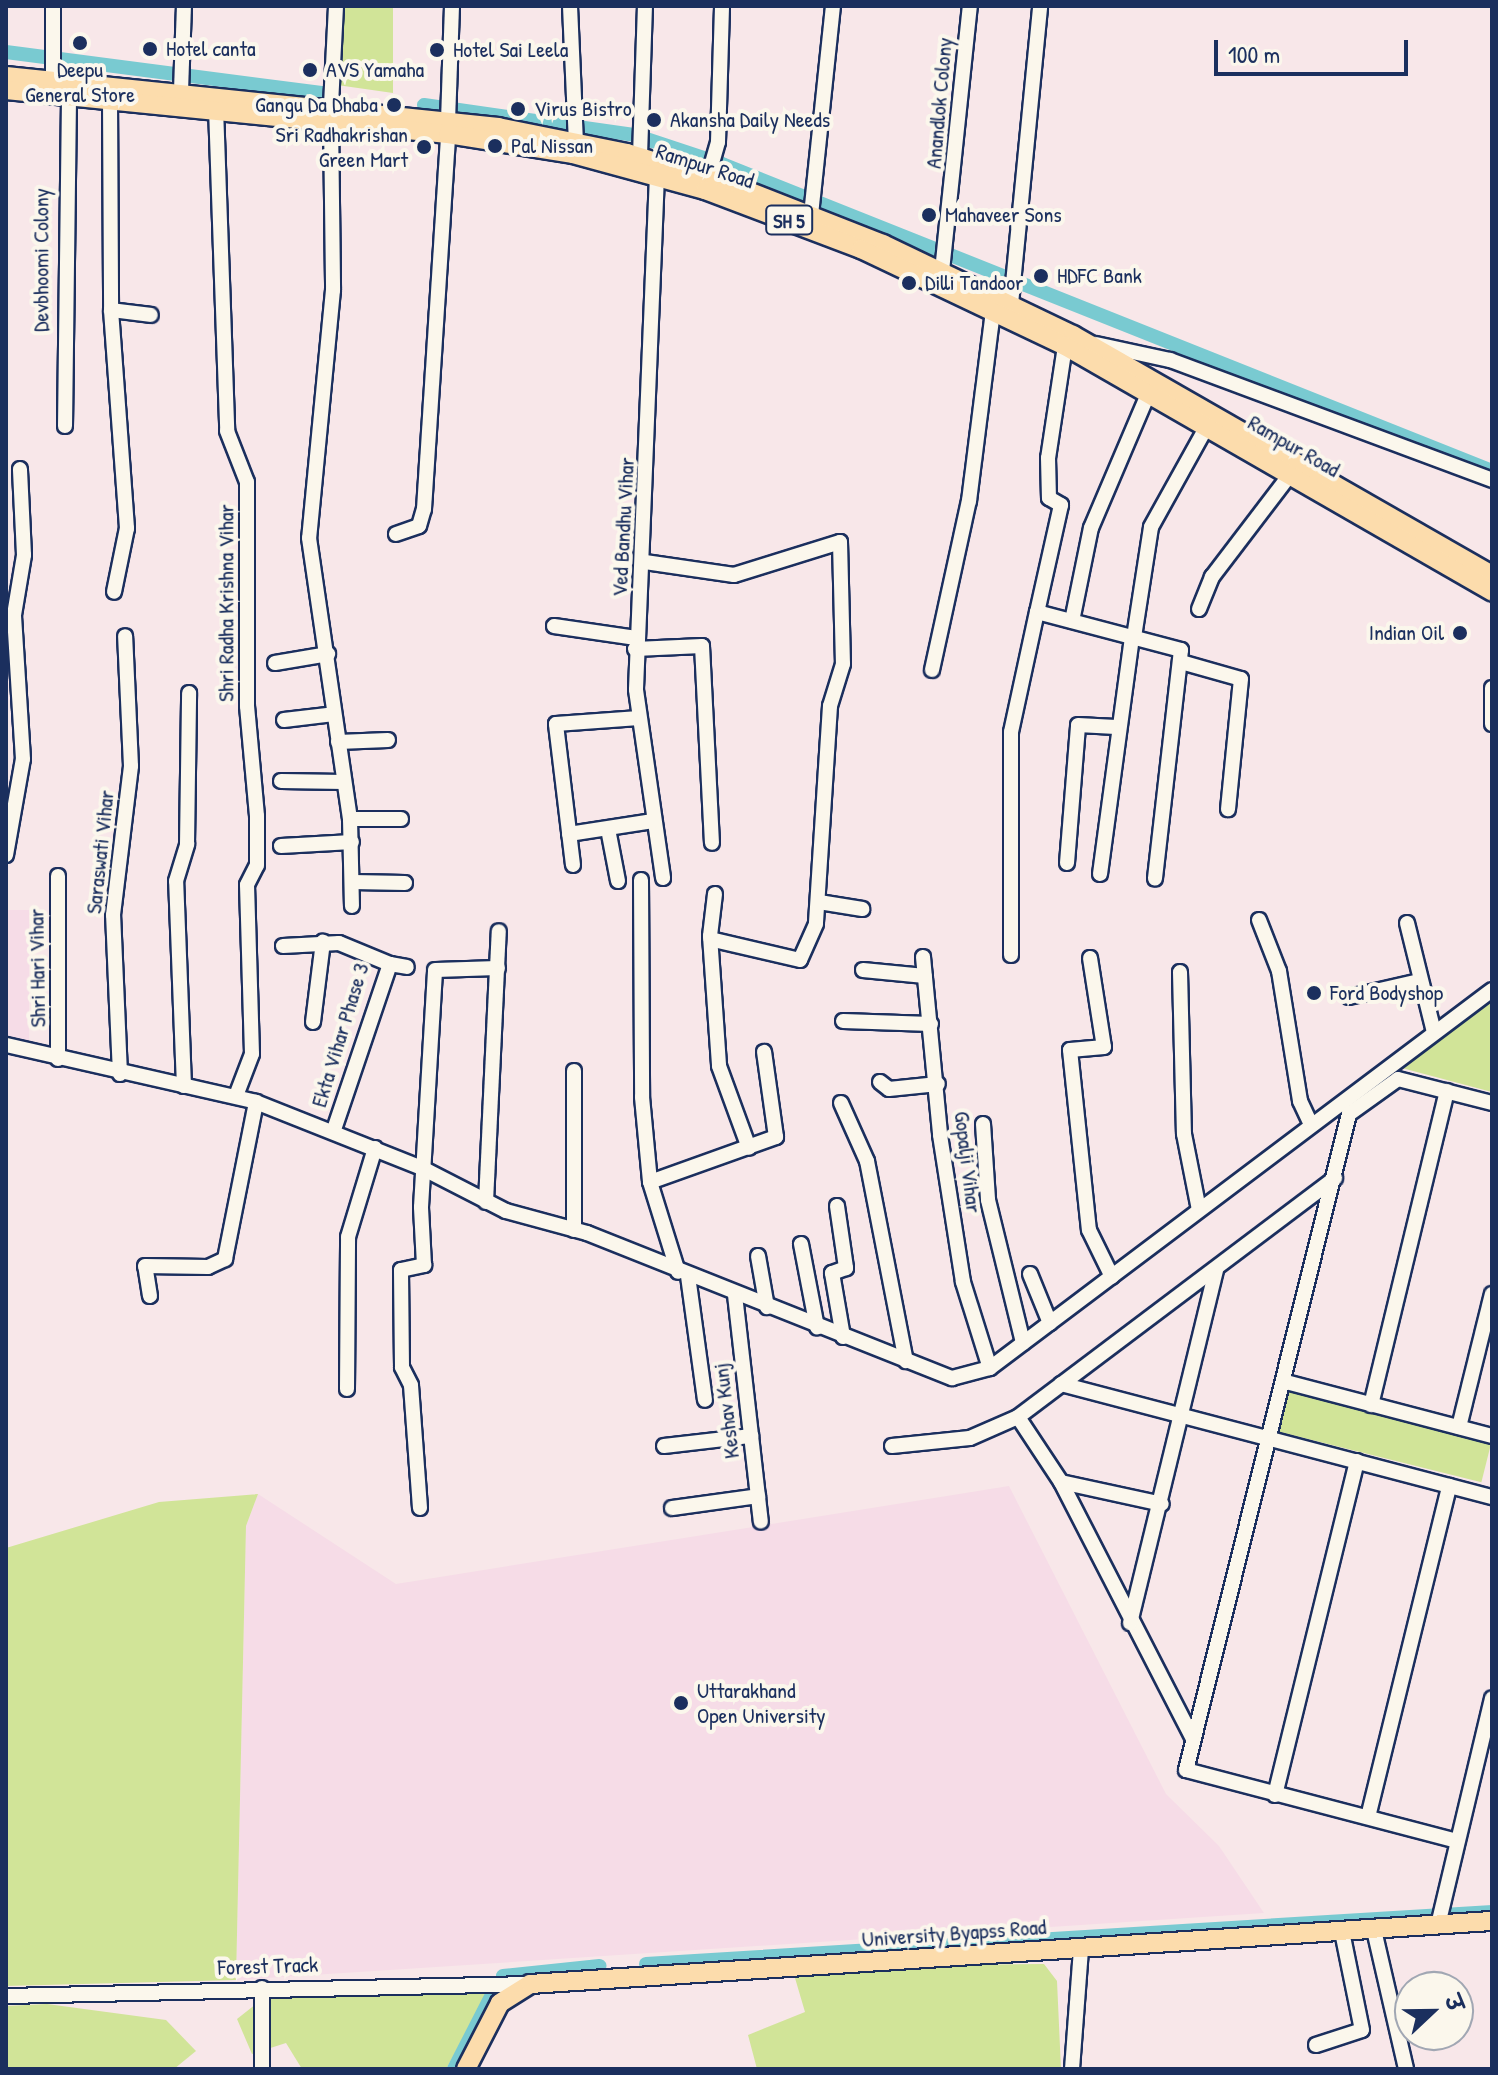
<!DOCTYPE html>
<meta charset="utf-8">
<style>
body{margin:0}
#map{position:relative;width:1498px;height:2075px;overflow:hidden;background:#f8e7e9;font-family:"Patrick Hand","Playpen Sans Deva",sans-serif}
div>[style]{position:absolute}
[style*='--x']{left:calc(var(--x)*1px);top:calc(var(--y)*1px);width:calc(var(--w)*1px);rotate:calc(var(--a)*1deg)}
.built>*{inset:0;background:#f6dce7;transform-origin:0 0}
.green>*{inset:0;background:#d1e498;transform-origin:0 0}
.canal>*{height:14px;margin:-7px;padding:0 7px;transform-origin:7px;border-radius:7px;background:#79cad1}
.roads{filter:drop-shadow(2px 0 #1b2f5e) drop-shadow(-2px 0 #1b2f5e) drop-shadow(0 2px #1b2f5e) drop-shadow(0 -2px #1b2f5e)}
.minor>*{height:14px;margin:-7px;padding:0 7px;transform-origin:7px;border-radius:7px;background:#fbf7ec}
.major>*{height:18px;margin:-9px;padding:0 9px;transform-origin:9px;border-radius:9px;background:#fcdcac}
.dots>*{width:22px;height:22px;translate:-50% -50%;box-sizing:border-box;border:4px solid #fbf7ec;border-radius:50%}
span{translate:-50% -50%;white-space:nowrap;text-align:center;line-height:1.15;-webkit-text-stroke:8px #fbf7ec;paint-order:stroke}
.shield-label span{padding:2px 6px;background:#fbf7ec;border:2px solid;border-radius:6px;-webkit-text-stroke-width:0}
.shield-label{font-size:20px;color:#1b2f5e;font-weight:700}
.poi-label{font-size:22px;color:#1b2f5e}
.left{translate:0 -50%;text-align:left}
.right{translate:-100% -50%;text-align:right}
.street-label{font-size:22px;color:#1b2f5e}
.frame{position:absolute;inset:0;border:8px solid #1b2f5e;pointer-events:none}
.north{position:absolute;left:1394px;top:1971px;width:80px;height:80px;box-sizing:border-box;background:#fbf7ec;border:2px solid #a1a7b3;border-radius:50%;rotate:68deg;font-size:22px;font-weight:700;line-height:32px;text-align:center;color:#1b2f5e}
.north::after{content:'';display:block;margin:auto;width:28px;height:36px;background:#1b2f5e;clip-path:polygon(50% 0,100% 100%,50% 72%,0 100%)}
.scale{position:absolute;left:1214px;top:40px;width:194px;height:36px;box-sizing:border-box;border:4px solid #1b2f5e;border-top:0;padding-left:10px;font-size:24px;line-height:28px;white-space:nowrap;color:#1b2f5e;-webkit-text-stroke:6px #fbf7ec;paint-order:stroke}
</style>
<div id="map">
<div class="built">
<div style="left:29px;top:910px;width:136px;height:23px;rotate:90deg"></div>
<div style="clip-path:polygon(1009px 1486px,1166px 1794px,1219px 1846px,1264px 1913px,236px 1980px,246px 1526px,258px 1494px,396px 1584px)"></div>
</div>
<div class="green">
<div style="clip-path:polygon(341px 6px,393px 6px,393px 93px,337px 85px)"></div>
<div style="clip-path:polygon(1492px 998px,1492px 1092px,1398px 1067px)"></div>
<div style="left:1289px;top:1390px;width:209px;height:43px;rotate:14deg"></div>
<div style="clip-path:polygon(258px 1494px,246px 1526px,236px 1980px,6px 1986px,6px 1548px,159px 1502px)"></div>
<div style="clip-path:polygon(1044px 1964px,1057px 1981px,1061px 2069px,757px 2069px,748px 2035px,805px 2012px,795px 1978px,810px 1967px)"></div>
<div style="clip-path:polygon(276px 1988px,490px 1990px,446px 2069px,302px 2069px,286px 2043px,252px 2054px,237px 2019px)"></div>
<div style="clip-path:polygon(47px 2004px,166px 2020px,196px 2051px,174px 2069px,6px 2069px,6px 2006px)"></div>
</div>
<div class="canal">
<div style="--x:6;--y:52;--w:320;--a:7.4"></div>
<div style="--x:424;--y:105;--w:212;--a:8.1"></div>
<div style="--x:634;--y:135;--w:93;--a:18.2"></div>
<div style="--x:722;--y:164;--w:829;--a:21.74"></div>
<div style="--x:646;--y:1964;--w:848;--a:-3.52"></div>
<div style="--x:503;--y:1976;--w:97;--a:-5.9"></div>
<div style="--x:454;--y:2069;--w:90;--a:-62.9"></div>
</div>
<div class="roads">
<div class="minor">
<div style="--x:570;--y:6;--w:137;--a:87.5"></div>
<div style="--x:53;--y:80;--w:74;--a:-90"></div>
<div style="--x:181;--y:91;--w:85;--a:-88"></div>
<div style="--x:110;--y:99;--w:211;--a:89.7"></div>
<div style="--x:111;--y:310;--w:219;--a:85.8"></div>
<div style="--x:127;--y:528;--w:65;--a:101.5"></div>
<div style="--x:331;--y:105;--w:99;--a:-87.1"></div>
<div style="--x:216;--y:108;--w:323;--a:88"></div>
<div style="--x:227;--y:431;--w:55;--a:68.6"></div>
<div style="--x:247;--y:482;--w:224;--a:90"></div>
<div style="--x:247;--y:706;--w:110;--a:84.8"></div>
<div style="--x:257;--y:816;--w:49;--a:90"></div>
<div style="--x:257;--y:865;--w:22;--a:117"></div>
<div style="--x:247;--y:885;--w:169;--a:88.3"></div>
<div style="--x:252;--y:1054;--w:45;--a:110.9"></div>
<div style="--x:331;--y:119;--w:171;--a:89.3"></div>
<div style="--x:333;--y:290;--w:249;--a:95.5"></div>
<div style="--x:309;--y:538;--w:284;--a:81.7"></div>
<div style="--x:350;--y:819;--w:87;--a:88.7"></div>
<div style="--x:448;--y:121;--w:115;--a:-88"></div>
<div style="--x:640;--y:156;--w:150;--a:-88.1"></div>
<div style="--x:657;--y:175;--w:515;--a:92.34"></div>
<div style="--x:636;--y:690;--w:190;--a:81.8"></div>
<div style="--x:708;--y:177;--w:36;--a:-74"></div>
<div style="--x:718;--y:142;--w:136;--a:-88.3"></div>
<div style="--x:811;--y:215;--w:210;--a:-84"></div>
<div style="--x:942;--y:271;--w:266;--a:-84"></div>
<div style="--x:1011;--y:304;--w:299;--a:-84.4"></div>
<div style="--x:111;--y:310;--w:40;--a:7.1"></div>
<div style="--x:1096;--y:344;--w:76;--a:12.2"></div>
<div style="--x:1170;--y:360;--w:344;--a:20.4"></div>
<div style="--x:1065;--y:346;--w:113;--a:98.6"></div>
<div style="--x:1048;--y:458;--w:40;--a:88.6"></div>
<div style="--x:1049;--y:498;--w:14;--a:30"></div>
<div style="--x:1061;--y:505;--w:110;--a:102.6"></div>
<div style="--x:1037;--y:612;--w:149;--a:14.8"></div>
<div style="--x:1181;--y:650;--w:230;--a:96.5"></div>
<div style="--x:65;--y:426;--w:330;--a:-89.3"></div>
<div style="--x:396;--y:534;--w:24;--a:-19"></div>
<div style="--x:419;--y:526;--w:18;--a:-74"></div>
<div style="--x:424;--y:509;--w:376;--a:-86.3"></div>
<div style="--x:645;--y:562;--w:90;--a:8.3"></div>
<div style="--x:734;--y:575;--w:111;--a:-17.3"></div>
<div style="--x:840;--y:542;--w:122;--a:88.6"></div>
<div style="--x:843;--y:664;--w:44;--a:107.2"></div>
<div style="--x:830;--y:706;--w:218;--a:93.7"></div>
<div style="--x:816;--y:924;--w:39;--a:114"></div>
<div style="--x:800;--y:960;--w:92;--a:-166.9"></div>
<div style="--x:1199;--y:609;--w:35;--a:-68"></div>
<div style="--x:1212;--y:577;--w:132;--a:-52.7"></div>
<div style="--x:1072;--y:621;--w:95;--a:-78.5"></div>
<div style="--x:1091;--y:528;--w:148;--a:-66.9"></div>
<div style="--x:554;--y:626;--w:83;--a:8.3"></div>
<div style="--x:1134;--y:637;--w:111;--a:-81.2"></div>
<div style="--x:1151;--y:527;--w:118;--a:-61"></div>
<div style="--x:635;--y:649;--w:67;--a:-2.6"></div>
<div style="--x:702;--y:646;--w:197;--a:87.1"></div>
<div style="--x:1181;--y:662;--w:62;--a:15.8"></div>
<div style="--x:1241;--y:679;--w:131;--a:95.7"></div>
<div style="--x:275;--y:663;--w:54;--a:-9.6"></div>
<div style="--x:932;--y:670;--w:173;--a:-77.7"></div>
<div style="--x:969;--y:501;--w:193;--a:-82.8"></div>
<div style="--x:1492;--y:688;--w:36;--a:90"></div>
<div style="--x:284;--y:720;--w:50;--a:-6.8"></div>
<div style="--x:338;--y:742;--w:50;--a:-2.3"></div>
<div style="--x:281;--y:781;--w:63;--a:0.9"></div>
<div style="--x:350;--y:819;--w:51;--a:0"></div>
<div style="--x:608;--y:829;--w:53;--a:79.1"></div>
<div style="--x:569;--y:834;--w:85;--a:-8.8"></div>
<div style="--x:281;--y:846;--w:71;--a:-3.2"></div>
<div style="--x:6;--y:855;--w:97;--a:-80"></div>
<div style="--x:23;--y:759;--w:144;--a:-93.6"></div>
<div style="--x:14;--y:615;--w:61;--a:-80.5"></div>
<div style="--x:24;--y:555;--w:86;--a:-92.7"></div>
<div style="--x:1067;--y:863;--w:138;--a:-85.4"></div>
<div style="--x:1078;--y:725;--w:38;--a:3"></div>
<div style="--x:573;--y:865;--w:142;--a:-96.9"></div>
<div style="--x:556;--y:724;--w:83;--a:-4.1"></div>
<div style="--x:1100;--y:874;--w:240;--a:-82.3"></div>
<div style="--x:641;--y:880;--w:217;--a:89.7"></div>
<div style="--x:642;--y:1097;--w:85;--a:84.6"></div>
<div style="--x:650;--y:1182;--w:94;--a:72.7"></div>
<div style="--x:353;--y:882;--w:52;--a:1.1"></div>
<div style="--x:715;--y:894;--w:42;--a:96.8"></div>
<div style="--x:710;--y:936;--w:130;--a:86"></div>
<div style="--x:719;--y:1066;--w:87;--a:69.9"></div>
<div style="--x:819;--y:902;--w:44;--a:9.2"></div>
<div style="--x:1259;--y:920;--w:55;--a:68.6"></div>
<div style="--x:1279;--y:971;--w:132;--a:80.8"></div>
<div style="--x:1300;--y:1101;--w:26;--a:65"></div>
<div style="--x:1407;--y:923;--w:112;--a:76.1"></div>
<div style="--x:283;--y:946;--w:56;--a:-3.1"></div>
<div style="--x:339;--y:943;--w:55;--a:22.4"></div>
<div style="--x:390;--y:964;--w:177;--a:108.7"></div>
<div style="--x:1011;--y:955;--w:223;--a:-90"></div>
<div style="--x:1011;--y:732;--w:123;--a:-77.8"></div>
<div style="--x:923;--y:957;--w:179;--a:84.5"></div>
<div style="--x:940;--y:1135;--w:149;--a:81.1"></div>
<div style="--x:963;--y:1282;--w:90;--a:72.6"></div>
<div style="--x:1090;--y:958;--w:90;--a:81.1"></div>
<div style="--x:1104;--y:1047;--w:34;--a:175"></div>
<div style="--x:1070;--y:1050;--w:181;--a:84"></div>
<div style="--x:1089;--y:1230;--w:52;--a:63.9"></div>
<div style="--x:390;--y:964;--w:17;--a:10"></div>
<div style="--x:863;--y:970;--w:62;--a:5.5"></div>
<div style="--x:1180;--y:972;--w:162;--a:88.6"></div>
<div style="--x:1184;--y:1134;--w:77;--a:78.8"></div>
<div style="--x:1349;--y:997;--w:73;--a:-12.7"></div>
<div style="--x:843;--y:1021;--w:88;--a:2"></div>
<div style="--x:313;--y:1022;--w:81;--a:-82.9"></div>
<div style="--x:6;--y:1045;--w:256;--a:12.8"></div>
<div style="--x:256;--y:1102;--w:181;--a:21.7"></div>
<div style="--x:424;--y:1169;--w:92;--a:27.1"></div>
<div style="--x:506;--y:1211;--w:84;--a:15.2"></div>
<div style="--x:587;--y:1233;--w:393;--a:21.7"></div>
<div style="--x:952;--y:1378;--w:39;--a:-15"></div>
<div style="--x:990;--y:1368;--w:628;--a:-36.98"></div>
<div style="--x:58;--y:1059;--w:183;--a:-90"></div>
<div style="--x:120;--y:1074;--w:159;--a:-92.5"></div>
<div style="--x:113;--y:915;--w:150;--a:-83.1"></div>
<div style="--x:131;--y:766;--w:130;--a:-92.6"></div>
<div style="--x:880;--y:1082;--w:11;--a:38"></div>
<div style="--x:889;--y:1089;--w:49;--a:-5.8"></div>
<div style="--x:184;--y:1086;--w:205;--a:-92.2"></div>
<div style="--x:176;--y:881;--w:39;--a:-73"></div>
<div style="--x:187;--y:844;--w:151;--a:-89.2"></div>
<div style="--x:841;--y:1103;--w:64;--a:65.9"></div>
<div style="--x:867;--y:1161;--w:204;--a:79"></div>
<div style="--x:983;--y:1124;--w:76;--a:86.2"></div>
<div style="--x:988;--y:1200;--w:147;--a:76.2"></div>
<div style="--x:650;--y:1182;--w:134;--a:-19.7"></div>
<div style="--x:776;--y:1137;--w:86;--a:-98"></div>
<div style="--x:486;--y:1202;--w:271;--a:-87.3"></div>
<div style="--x:837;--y:1206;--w:63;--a:81.7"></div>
<div style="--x:846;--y:1268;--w:15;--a:160"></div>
<div style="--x:832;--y:1273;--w:65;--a:80.2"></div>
<div style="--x:574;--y:1230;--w:159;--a:-90"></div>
<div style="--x:801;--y:1244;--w:85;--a:79.1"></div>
<div style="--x:758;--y:1256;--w:52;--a:80"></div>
<div style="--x:1030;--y:1274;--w:53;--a:67.8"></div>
<div style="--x:688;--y:1276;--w:125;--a:82.2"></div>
<div style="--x:735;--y:1295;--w:228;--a:83.5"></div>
<div style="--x:150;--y:1296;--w:30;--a:-99"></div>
<div style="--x:145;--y:1266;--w:63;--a:0.9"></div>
<div style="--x:208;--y:1267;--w:19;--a:-25"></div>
<div style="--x:225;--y:1259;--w:160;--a:-78.8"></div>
<div style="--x:1286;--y:1382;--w:213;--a:14.7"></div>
<div style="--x:1061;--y:1384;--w:446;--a:14.7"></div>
<div style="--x:347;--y:1389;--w:152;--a:-89.6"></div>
<div style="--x:348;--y:1237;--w:93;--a:-73.1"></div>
<div style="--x:1371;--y:1405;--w:323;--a:-76.4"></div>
<div style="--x:1018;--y:1417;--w:78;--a:56.5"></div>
<div style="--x:1061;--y:1482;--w:289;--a:62.8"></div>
<div style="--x:1459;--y:1427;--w:137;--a:-76.1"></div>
<div style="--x:664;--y:1446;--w:88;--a:-6.6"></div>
<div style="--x:892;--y:1446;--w:78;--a:-5.9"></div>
<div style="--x:970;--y:1438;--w:52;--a:-23.6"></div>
<div style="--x:1018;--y:1417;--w:397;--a:-37"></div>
<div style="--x:1061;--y:1482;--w:103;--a:12.3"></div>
<div style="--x:420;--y:1508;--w:123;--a:-94.2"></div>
<div style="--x:411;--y:1385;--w:20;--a:-117"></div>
<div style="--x:402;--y:1367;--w:97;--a:-90.6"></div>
<div style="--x:401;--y:1270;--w:24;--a:-12"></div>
<div style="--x:424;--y:1265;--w:58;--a:-93"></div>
<div style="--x:421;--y:1207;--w:237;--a:-86.6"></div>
<div style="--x:435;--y:970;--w:63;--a:-1.8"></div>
<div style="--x:672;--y:1508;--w:87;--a:-7.9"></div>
<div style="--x:1130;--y:1623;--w:363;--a:-76.3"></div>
<div style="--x:1275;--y:1795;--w:344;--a:-76.2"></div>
<div style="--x:1368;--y:1817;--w:341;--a:-76.2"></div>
<div style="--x:1457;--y:1841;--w:280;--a:-165.3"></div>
<div style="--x:1186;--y:1770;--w:676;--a:-76.05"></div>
<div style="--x:1349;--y:1114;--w:60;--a:-35.5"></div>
<div style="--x:1398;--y:1079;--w:97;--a:14.3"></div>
<div style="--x:1438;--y:1925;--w:233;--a:-76.6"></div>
<div style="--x:1374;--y:1930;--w:143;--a:77"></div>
<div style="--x:262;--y:1988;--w:81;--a:90"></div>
<div style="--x:6;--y:1996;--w:524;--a:-1.31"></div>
<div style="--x:1316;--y:2045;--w:48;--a:-18.1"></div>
<div style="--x:1362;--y:2030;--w:100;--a:-101.5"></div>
<div style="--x:1072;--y:2069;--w:120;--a:-85.7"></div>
</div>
<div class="major">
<div style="--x:6;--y:76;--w:495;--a:5.9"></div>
<div style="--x:498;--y:127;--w:132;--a:11.4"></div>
<div style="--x:627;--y:153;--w:113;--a:17"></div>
<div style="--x:735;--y:186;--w:159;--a:21.4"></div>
<div style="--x:883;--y:244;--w:211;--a:25.6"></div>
<div style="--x:1073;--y:335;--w:483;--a:29.8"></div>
<div style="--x:6;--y:90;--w:444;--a:5.7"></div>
<div style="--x:448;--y:134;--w:127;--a:9.1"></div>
<div style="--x:573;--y:154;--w:137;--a:15.3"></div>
<div style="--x:705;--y:190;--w:167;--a:20.7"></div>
<div style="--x:861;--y:249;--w:226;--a:25.4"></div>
<div style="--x:1065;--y:346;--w:493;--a:29.9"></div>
<div style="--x:466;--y:2069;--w:74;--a:-62.7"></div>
<div style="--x:500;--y:2003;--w:36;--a:-32"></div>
<div style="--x:530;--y:1984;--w:964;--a:-3.75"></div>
</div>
</div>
<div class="dots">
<div style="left:80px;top:43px;background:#1b2f5e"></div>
<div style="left:150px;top:49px;background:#1b2f5e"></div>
<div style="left:437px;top:50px;background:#1b2f5e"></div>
<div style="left:310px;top:70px;background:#1b2f5e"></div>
<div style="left:394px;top:105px;background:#1b2f5e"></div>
<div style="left:518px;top:109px;background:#1b2f5e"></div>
<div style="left:654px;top:120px;background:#1b2f5e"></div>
<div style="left:495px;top:146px;background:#1b2f5e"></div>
<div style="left:424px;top:147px;background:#1b2f5e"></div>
<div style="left:929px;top:215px;background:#1b2f5e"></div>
<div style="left:1041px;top:276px;background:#1b2f5e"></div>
<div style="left:909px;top:283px;background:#1b2f5e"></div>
<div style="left:1460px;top:633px;background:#1b2f5e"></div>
<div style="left:1314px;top:993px;background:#1b2f5e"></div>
<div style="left:681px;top:1703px;background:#1b2f5e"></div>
</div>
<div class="shield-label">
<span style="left:789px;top:220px">SH 5</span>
</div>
<div class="poi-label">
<span class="left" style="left:166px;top:49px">Hotel canta</span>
<span class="left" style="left:453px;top:50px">Hotel Sai Leela</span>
<span style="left:80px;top:82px">Deepu<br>General Store</span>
<span class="left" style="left:326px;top:70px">AVS Yamaha</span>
<span class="right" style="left:378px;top:105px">Gangu Da Dhaba</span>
<span class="left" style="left:534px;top:109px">Virus Bistro</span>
<span class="left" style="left:670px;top:120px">Akansha Daily Needs</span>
<span class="right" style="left:408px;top:147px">Sri Radhakrishan<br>Green Mart</span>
<span class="left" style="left:511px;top:146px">Pal Nissan</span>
<span class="left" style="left:945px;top:215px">Mahaveer Sons</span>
<span class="left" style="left:1057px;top:276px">HDFC Bank</span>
<span class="left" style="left:925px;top:283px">Dilli Tandoor</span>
<span class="right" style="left:1444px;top:633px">Indian Oil</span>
<span class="left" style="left:1330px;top:993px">Ford Bodyshop</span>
<span class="left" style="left:697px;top:1703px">Uttarakhand<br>Open University</span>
</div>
<div class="street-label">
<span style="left:939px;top:103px;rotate:-85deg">Anandlok Colony</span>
<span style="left:705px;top:166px;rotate:18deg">Rampur Road</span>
<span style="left:41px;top:260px;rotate:-90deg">Devbhoomi Colony</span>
<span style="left:1294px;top:446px;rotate:30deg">Rampur Road</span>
<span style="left:623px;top:527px;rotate:-87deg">Ved Bandhu Vihar</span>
<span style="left:226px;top:603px;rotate:-90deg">Shri Radha Krishna Vihar</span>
<span style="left:100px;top:852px;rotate:-84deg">Saraswati Vihar</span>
<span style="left:37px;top:968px;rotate:-91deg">Shri Hari Vihar</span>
<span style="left:340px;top:1035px;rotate:-73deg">Ekta Vihar Phase 3</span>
<span style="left:968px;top:1162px;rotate:83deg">Gopalji Vihar</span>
<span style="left:726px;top:1411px;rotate:-97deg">Keshav Kunj</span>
<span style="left:954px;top:1933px;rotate:-4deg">University Byapss Road</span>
<span style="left:268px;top:1966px;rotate:-2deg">Forest Track</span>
</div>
<div class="frame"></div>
<div class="north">उ</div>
<div class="scale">100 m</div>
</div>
